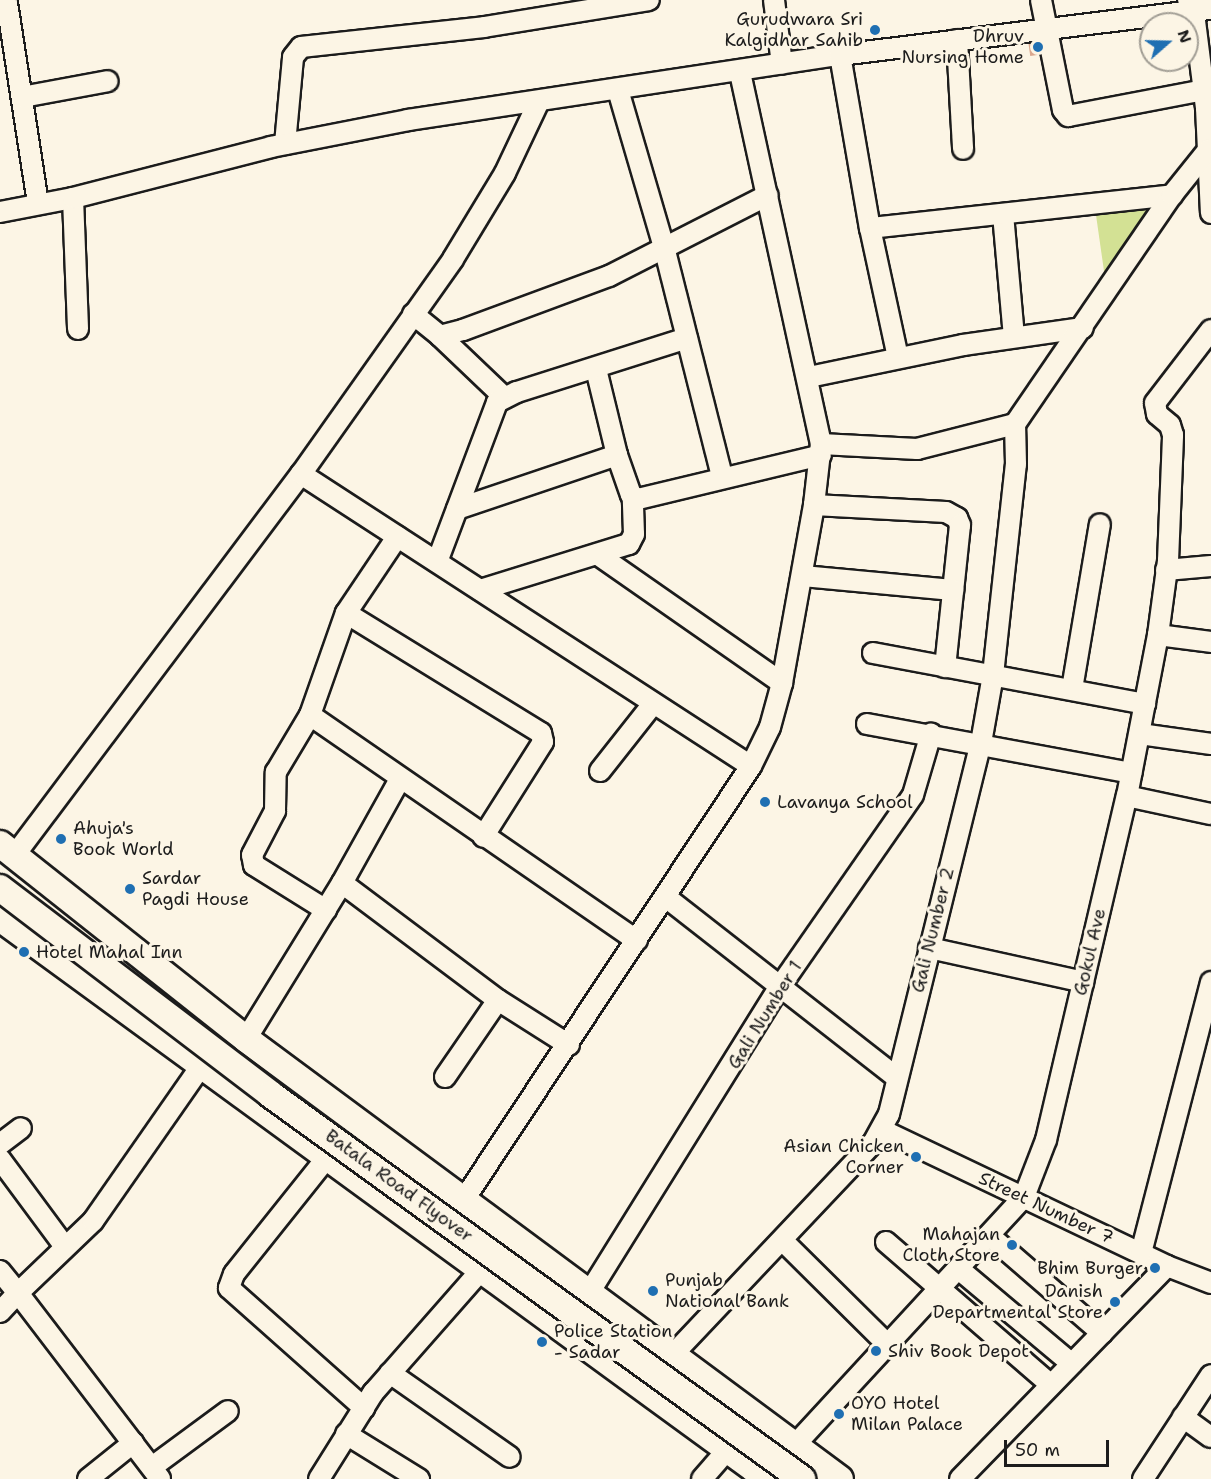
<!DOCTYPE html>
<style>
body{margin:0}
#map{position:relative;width:1211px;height:1479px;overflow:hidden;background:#fcf5e5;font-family:"Shantell Sans",sans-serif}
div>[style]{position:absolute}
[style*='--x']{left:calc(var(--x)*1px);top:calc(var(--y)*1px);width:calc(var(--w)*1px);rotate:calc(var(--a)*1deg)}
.green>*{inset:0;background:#d3e194}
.building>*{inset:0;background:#daa78e;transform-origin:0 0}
.roads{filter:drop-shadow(2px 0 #1c1c1c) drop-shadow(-2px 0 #1c1c1c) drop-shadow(0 2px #1c1c1c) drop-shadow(0 -2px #1c1c1c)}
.minor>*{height:20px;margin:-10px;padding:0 10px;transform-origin:10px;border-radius:10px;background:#fcf5e5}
.major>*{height:26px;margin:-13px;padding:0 13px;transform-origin:13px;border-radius:13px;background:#fcf5e5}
.bridges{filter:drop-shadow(2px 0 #1c1c1c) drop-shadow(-2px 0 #1c1c1c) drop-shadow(0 2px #1c1c1c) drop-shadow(0 -2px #1c1c1c)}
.major-bridge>*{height:26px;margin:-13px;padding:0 13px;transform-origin:13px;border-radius:13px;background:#fcf5e5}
.dots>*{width:16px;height:16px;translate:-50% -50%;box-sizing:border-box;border:3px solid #fcf5e5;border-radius:50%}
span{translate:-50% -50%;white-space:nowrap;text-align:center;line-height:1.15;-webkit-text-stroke:6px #fcf5e5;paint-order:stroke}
.poi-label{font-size:18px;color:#1c1c1c}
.right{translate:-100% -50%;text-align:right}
.left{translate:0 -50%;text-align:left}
.street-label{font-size:18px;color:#1c1c1c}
.north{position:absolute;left:1139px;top:12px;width:60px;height:60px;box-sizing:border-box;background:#fcf5e5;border:2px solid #a29e95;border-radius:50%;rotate:70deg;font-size:16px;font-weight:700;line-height:24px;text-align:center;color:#1c1c1c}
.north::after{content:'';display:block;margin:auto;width:21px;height:27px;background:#1f6fb2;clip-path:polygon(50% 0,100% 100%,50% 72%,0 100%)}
.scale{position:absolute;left:1004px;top:1440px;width:105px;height:27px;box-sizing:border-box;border:3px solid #1c1c1c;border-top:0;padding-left:8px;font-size:18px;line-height:21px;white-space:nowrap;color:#1c1c1c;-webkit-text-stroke:4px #fcf5e5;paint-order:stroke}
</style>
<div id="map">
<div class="green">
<div style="clip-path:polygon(1159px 203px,1105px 278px,1095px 208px)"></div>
</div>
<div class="building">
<div style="left:1044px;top:39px;width:15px;height:16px;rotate:82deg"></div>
</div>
<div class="roads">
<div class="minor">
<div style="--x:774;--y:0;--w:64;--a:82.9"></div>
<div style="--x:1041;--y:0;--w:112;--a:78.7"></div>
<div style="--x:1063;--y:110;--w:8;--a:50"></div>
<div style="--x:1068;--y:116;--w:138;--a:-10.8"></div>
<div style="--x:1188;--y:0;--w:14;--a:65"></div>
<div style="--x:1194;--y:13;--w:96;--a:82.8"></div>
<div style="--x:1206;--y:108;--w:105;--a:87.3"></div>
<div style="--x:7;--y:3;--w:203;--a:81.2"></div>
<div style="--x:957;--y:40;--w:109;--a:86.8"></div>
<div style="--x:840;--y:55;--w:176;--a:80.2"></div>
<div style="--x:870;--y:228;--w:133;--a:77.8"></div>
<div style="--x:618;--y:90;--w:164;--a:73.7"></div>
<div style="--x:664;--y:247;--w:237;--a:75.8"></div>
<div style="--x:22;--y:97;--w:87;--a:-10.5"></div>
<div style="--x:285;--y:144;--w:87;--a:-84.7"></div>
<div style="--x:293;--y:57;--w:13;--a:-51"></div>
<div style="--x:301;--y:47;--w:184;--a:-6.2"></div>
<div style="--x:484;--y:27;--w:167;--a:-9.3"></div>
<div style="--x:73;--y:198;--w:131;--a:87.8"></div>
<div style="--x:0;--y:212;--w:74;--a:-10.9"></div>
<div style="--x:73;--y:198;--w:204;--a:-14.4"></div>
<div style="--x:271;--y:147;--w:140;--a:-11.1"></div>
<div style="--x:408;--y:120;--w:437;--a:-8.6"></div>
<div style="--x:840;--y:55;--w:374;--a:-7.1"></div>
<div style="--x:1003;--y:214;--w:123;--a:84.9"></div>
<div style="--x:870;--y:228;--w:304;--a:-6.2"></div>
<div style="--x:413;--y:314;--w:35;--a:39"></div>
<div style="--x:440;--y:336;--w:24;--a:-15"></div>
<div style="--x:463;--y:330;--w:156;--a:-20.3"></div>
<div style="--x:609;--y:276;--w:178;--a:-27"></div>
<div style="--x:440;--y:336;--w:88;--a:43.6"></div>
<div style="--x:596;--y:369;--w:89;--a:76.3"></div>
<div style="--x:617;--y:455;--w:42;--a:70.7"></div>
<div style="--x:631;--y:495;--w:8;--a:30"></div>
<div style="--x:638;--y:499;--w:188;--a:-13.5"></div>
<div style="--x:809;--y:377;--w:157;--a:-11.7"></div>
<div style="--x:963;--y:345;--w:121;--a:-8.1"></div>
<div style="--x:821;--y:444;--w:96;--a:3"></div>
<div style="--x:917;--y:449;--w:101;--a:-14.3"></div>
<div style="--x:1015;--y:424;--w:278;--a:-55.6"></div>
<div style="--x:1172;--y:195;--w:58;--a:-51.3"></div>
<div style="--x:301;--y:474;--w:536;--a:32.98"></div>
<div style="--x:814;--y:505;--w:132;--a:3"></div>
<div style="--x:946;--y:512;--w:13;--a:29"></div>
<div style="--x:957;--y:518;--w:8;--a:67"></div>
<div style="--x:960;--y:525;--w:143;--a:96"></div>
<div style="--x:457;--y:509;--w:169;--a:-18.6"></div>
<div style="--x:597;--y:554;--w:226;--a:34.9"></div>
<div style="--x:437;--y:562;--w:171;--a:-69.4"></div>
<div style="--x:497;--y:402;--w:22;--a:-27"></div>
<div style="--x:517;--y:392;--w:178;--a:-17.6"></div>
<div style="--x:1166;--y:570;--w:45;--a:-5.1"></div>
<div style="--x:802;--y:576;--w:152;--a:5.3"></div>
<div style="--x:480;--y:590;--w:156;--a:-17.2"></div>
<div style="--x:629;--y:544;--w:11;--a:-63"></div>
<div style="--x:634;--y:534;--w:37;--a:-92"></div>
<div style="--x:346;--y:613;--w:229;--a:31.6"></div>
<div style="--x:541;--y:733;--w:9;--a:77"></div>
<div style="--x:543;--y:742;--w:112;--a:122.3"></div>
<div style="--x:1158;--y:635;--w:53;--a:7.5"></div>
<div style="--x:873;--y:653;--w:277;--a:10.6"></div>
<div style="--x:1072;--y:689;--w:167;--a:-80.4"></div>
<div style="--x:310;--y:715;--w:397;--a:34.6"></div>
<div style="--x:867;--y:724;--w:269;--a:10.5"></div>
<div style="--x:1140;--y:734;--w:72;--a:8"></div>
<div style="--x:600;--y:771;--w:85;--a:-51.7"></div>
<div style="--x:400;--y:779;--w:119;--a:119.1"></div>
<div style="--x:342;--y:883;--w:195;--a:36.9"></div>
<div style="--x:498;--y:1000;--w:84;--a:32.4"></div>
<div style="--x:1127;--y:796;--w:86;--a:12.1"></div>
<div style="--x:14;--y:856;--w:478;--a:-53.1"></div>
<div style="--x:301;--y:474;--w:263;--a:-54.7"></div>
<div style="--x:453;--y:259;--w:100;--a:-58.8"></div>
<div style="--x:505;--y:173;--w:80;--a:-64.7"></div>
<div style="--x:667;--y:898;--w:291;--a:38"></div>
<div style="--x:326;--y:910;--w:85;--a:-148"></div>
<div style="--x:254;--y:865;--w:10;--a:-101"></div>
<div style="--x:252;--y:855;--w:50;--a:-62.4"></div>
<div style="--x:275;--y:811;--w:39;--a:-89"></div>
<div style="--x:276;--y:772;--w:66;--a:-59.2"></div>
<div style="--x:310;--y:715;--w:108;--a:-70.6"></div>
<div style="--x:346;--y:613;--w:92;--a:-56.1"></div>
<div style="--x:929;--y:948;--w:158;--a:12.4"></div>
<div style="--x:246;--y:1039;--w:183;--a:-58.4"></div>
<div style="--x:445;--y:1077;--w:93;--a:-55.5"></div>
<div style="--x:882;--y:1130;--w:316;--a:25.5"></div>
<div style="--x:1167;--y:1266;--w:47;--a:21.1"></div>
<div style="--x:0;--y:1144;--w:26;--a:-37"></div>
<div style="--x:329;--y:1155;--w:152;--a:128.6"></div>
<div style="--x:234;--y:1274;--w:15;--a:110"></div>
<div style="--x:229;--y:1288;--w:181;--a:41.6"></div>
<div style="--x:0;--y:1159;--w:109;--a:53.5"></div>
<div style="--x:465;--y:1198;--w:518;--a:-56.49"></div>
<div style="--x:751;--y:766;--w:43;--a:-64"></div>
<div style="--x:770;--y:727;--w:46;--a:-74.7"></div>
<div style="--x:782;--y:683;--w:181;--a:-79.8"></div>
<div style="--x:814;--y:505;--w:61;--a:-83.5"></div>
<div style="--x:821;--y:444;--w:381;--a:-102.3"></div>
<div style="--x:991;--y:1237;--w:147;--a:40.9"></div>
<div style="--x:783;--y:1241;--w:149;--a:44.7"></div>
<div style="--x:886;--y:1242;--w:218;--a:40.9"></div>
<div style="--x:1141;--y:1253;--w:280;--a:-75.5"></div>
<div style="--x:960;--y:1270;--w:146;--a:40"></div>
<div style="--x:0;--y:1271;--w:28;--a:51"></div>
<div style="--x:18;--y:1293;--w:104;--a:-43.8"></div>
<div style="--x:93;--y:1221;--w:189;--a:-55.1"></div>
<div style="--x:589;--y:1293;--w:363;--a:-58.1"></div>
<div style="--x:781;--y:985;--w:231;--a:-55.2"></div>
<div style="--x:913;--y:795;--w:64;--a:-73.6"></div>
<div style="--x:0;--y:1312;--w:26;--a:-47"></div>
<div style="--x:18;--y:1293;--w:234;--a:52.6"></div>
<div style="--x:664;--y:1364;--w:304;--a:-46.6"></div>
<div style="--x:873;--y:1143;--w:33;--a:-61"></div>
<div style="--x:889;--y:1114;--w:382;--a:-76.1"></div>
<div style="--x:981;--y:743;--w:69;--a:-80"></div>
<div style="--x:993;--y:675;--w:212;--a:-83.8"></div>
<div style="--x:1016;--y:464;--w:40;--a:-91.4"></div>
<div style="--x:390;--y:1373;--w:146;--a:35"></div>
<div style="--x:1183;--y:1417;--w:34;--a:36"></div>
<div style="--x:346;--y:1434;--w:86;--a:31.7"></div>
<div style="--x:794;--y:1446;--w:339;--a:-47.3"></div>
<div style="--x:1024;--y:1197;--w:61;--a:-68.9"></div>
<div style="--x:1046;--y:1140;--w:353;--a:-76.8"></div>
<div style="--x:1127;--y:796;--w:164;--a:-79.1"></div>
<div style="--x:1158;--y:635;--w:75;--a:-82.3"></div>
<div style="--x:1168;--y:561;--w:126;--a:-87.7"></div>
<div style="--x:1173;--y:435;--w:10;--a:-107"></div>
<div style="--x:1170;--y:425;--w:17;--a:-140"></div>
<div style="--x:1157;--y:414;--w:11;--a:-100"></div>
<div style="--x:1155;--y:403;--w:92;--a:-52.5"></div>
<div style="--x:152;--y:1467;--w:94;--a:-36.4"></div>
<div style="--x:88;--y:1479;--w:58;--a:-38.7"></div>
<div style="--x:319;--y:1479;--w:102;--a:-57.9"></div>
<div style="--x:373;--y:1393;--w:165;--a:-48.7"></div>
<div style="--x:702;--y:1479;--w:38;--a:-49"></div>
<div style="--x:960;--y:1479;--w:297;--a:-45.8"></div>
<div style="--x:1143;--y:1479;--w:124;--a:-56.8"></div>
</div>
<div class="major">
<div style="--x:0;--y:844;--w:314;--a:38.4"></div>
<div style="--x:246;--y:1039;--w:739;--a:36.53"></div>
<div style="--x:0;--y:918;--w:951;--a:36.15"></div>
</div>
</div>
<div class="bridges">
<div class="major-bridge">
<div style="--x:0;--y:888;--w:340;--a:37.3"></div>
<div style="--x:270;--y:1094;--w:657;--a:35.89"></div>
</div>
</div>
<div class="dots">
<div style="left:875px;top:30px;background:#1f6fb2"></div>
<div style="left:1038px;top:47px;background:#1f6fb2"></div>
<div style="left:765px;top:802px;background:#1f6fb2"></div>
<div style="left:61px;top:839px;background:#1f6fb2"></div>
<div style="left:130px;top:889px;background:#1f6fb2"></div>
<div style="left:24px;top:952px;background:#1f6fb2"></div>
<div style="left:916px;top:1157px;background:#1f6fb2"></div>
<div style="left:1012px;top:1245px;background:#1f6fb2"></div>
<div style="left:1155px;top:1268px;background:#1f6fb2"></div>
<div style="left:653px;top:1291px;background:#1f6fb2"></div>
<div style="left:1115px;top:1302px;background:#1f6fb2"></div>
<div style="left:542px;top:1342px;background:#1f6fb2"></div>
<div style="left:876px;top:1351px;background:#1f6fb2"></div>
<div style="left:839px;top:1414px;background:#1f6fb2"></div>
</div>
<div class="poi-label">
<span class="right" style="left:863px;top:30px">Gurudwara Sri<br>Kalgidhar Sahib</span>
<span class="right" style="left:1024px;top:47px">Dhruv<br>Nursing Home</span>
<span class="left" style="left:777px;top:802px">Lavanya School</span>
<span class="left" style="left:73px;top:839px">Ahuja's<br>Book World</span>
<span class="left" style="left:142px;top:889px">Sardar<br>Pagdi House</span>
<span class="left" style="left:36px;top:952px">Hotel Mahal Inn</span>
<span class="right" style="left:904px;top:1157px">Asian Chicken<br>Corner</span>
<span class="right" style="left:1000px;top:1245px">Mahajan<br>Cloth Store</span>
<span class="right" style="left:1143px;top:1268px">Bhim Burger</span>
<span class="left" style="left:665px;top:1291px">Punjab<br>National Bank</span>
<span class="right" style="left:1103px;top:1302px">Danish<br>Departmental Store</span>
<span class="left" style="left:554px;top:1342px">Police Station<br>- Sadar</span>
<span class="left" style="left:888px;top:1351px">Shiv Book Depot</span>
<span class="left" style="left:851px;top:1414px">OYO Hotel<br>Milan Palace</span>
</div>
<div class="street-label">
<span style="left:933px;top:930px;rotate:-76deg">Gali Number 2</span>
<span style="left:1090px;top:952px;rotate:-77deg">Gokul Ave</span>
<span style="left:765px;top:1015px;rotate:-58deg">Gali Number 1</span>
<span style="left:399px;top:1186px;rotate:36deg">Batala Road Flyover</span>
<span style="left:1046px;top:1208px;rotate:25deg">Street Number 7</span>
</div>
<div class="north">N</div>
<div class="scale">50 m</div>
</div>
